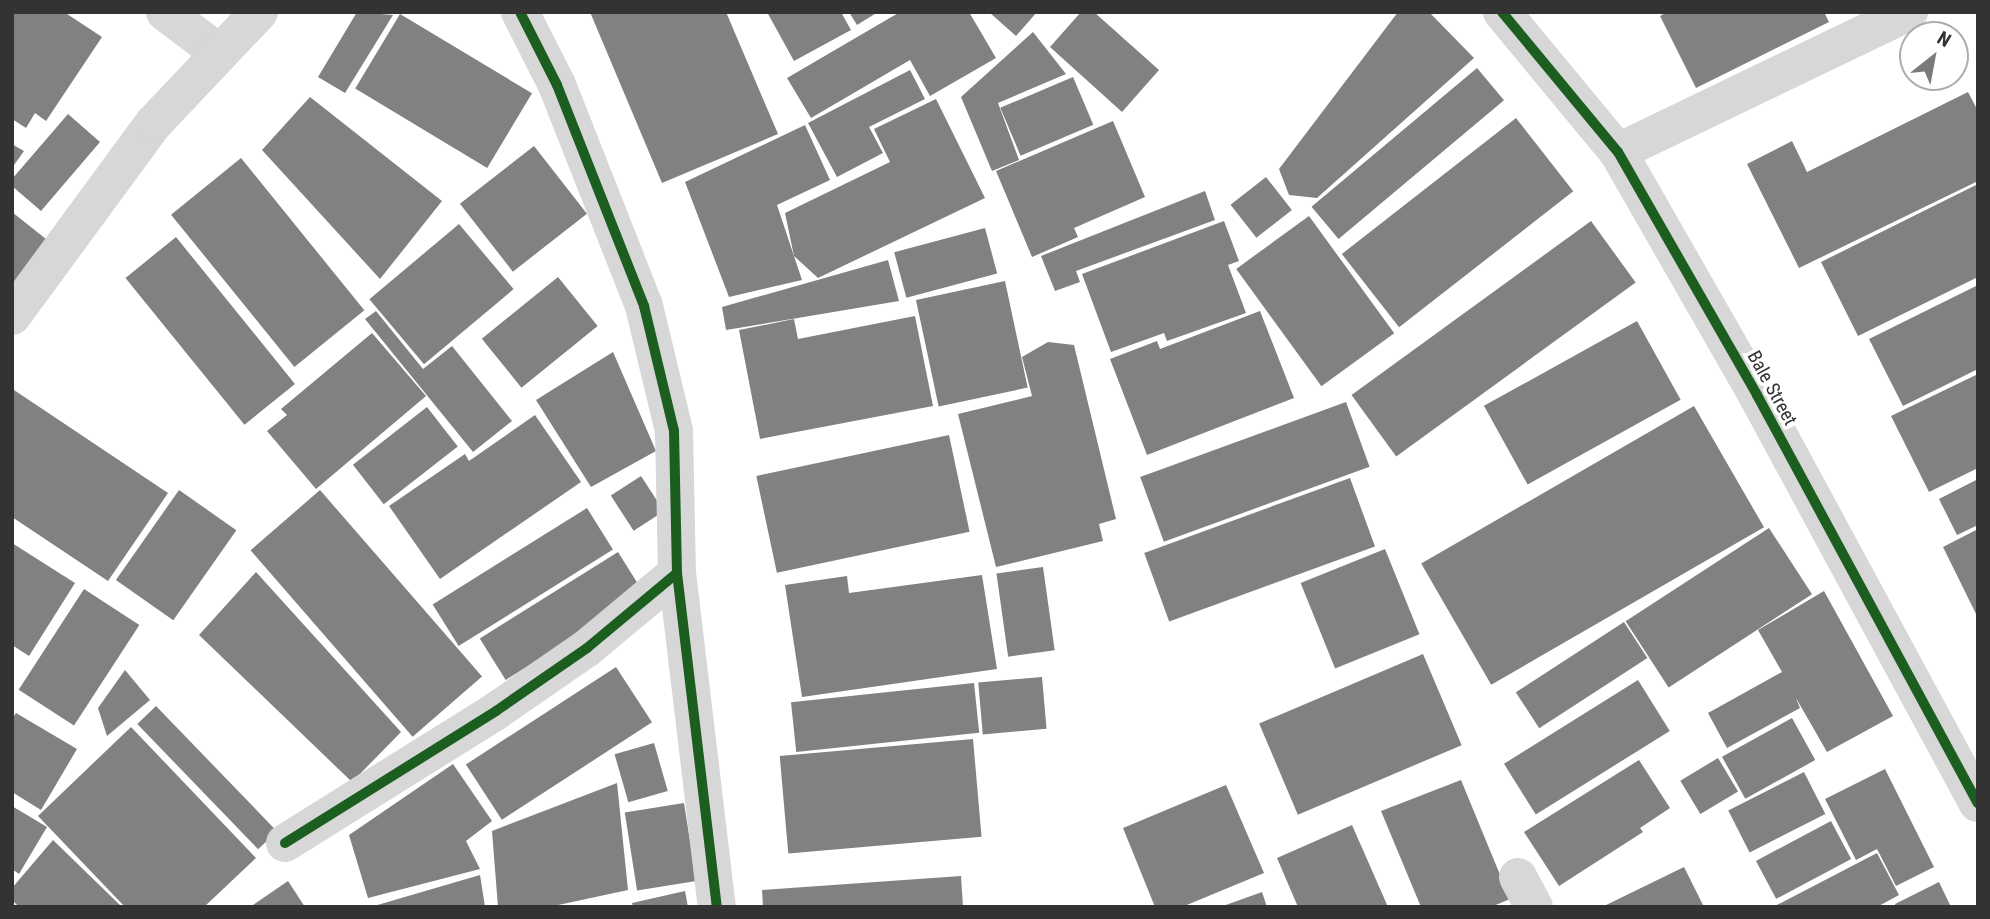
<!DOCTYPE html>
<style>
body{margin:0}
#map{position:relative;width:1990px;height:919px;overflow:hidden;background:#fff;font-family:"Roboto Condensed",sans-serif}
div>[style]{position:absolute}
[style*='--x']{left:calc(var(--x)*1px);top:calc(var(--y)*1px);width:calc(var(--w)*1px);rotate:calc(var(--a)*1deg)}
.building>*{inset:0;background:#818181;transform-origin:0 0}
.street>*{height:38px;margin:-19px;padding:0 19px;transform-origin:19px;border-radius:19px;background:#d7d7d7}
.cycleway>*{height:10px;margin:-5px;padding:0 5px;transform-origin:5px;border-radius:5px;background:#1b5e20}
span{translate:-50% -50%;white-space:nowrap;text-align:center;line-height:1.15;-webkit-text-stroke:7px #fff;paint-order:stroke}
.street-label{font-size:19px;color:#333}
.frame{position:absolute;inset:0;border:14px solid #333;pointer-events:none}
.north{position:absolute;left:1899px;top:21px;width:70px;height:70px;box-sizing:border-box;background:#fff;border:2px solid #adadad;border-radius:50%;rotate:31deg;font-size:19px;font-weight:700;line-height:28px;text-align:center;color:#333}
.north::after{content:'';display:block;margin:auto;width:24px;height:32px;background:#7a7a7a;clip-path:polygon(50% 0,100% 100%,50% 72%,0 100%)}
</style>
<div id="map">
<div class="building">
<div style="clip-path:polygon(12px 12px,64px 12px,102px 37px,46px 121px,35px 113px,26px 128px,12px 119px)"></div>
<div style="clip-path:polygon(357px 12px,393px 15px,345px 93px,318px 77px)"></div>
<div style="clip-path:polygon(590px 12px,726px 12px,778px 134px,662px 183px)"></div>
<div style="clip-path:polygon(767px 12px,841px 12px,851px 30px,794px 61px)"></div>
<div style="clip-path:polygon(849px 12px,878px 12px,857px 25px)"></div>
<div style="clip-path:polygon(900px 12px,969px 12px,996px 58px,930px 96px,910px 60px,811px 118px,787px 78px)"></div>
<div style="clip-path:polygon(989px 12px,1037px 12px,1016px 36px)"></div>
<div style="clip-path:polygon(1081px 12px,1094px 12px,1159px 70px,1122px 112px,1050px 47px)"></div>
<div style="clip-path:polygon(1398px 12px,1429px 12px,1474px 58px,1317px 198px,1289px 195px,1279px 169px)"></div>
<div style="clip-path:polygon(1667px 12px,1824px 12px,1829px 22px,1696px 88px,1660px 16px)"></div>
<div style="left:400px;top:14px;width:154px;height:87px;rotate:31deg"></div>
<div style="clip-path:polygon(1033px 32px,1066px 74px,998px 103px,1019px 160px,992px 171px,961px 97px)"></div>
<div style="left:1477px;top:68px;width:42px;height:216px;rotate:50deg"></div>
<div style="clip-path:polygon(910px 70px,925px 99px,869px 127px,883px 153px,837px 177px,808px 123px)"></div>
<div style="left:1073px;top:77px;width:52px;height:79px;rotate:67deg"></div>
<div style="clip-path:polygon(1968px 92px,1978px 111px,1978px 181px,1799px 268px,1747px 164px,1792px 141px,1807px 172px)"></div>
<div style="clip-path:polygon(310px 97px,442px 201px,380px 279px,262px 150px)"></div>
<div style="clip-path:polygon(936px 99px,985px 198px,818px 278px,794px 256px,785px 213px,890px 162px,874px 129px)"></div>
<div style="clip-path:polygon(68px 114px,100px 142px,41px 211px,12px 186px,12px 179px)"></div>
<div style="left:1516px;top:118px;width:93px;height:221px;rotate:52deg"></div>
<div style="clip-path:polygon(1113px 121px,1145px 197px,1074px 228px,1078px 237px,1032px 257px,996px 171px)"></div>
<div style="clip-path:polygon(805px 125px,830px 180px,777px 205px,802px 280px,729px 297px,685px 182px)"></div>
<div style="clip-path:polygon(12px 144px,24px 151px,12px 168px)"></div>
<div style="left:534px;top:146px;width:86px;height:94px;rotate:52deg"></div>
<div style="left:241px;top:158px;width:196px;height:90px;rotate:51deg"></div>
<div style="left:1266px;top:177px;width:42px;height:45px;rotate:52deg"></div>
<div style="clip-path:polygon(1978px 184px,1978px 277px,1858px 336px,1821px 262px)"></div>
<div style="clip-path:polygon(1205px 191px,1215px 220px,1076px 271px,1080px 282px,1055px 291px,1041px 256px)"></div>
<div style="clip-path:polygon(12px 212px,56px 247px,12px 301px)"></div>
<div style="left:1309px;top:216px;width:145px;height:90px;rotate:54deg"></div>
<div style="clip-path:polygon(1224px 221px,1239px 261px,1228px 265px,1246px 313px,1167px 341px,1164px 333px,1111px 352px,1082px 274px)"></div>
<div style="left:1591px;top:221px;width:76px;height:296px;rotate:54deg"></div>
<div style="left:459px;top:224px;width:85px;height:117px;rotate:50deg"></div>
<div style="left:985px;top:228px;width:47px;height:94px;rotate:75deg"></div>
<div style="left:176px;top:237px;width:189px;height:65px;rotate:51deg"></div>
<div style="clip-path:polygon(888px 260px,899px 301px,726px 330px,722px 307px)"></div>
<div style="left:558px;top:277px;width:63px;height:98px;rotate:51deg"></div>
<div style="left:1005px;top:281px;width:109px;height:91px;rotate:78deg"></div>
<div style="clip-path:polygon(1978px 285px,1978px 369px,1903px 406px,1869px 339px)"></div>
<div style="clip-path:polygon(376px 311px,423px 369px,452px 346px,512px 421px,473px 452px,365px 319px)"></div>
<div style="clip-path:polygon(1260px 311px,1294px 398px,1147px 455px,1110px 359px,1157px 341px,1160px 349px)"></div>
<div style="clip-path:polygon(915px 316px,933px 406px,760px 439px,739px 330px,794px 319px,798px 339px)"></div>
<div style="left:1637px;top:321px;width:90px;height:175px;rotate:61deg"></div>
<div style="clip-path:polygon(372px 333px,426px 396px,316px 489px,267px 431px,287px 415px,281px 409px)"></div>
<div style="clip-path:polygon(1048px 342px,1074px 345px,1116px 519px,1099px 524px,1103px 541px,996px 567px,958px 414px,1032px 396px,1022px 357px)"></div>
<div style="clip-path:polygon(613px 352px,656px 451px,591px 487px,536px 400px)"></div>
<div style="clip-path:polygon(1978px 374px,1978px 468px,1929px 492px,1891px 416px)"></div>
<div style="clip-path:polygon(14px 390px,168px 493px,108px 581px,12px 517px)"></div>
<div style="left:1346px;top:402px;width:69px;height:219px;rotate:70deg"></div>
<div style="left:1694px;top:406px;width:140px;height:315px;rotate:60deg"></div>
<div style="left:427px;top:407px;width:50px;height:94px;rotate:52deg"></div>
<div style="clip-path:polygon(535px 415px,581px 482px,440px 579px,389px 506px,465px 454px,469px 461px)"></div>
<div style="left:949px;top:435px;width:99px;height:197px;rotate:78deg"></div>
<div style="left:641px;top:476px;width:42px;height:36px;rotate:57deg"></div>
<div style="left:1350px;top:478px;width:73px;height:219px;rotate:70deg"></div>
<div style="clip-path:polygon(1978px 479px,1978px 525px,1957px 535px,1939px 499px)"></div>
<div style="left:179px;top:490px;width:70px;height:110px;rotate:35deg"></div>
<div style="left:320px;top:490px;width:247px;height:92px;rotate:49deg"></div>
<div style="left:587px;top:508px;width:49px;height:182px;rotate:58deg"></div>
<div style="left:1769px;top:528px;width:79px;height:171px;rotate:57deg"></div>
<div style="clip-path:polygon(1978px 529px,1978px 618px,1943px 547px)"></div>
<div style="clip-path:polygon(12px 543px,75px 583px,29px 656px,12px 645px)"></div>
<div style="left:1385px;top:549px;width:92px;height:91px;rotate:68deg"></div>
<div style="left:618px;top:552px;width:49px;height:163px;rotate:58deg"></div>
<div style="left:1043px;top:567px;width:84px;height:47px;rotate:82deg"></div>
<div style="clip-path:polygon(256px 572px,401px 732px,352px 782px,199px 635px)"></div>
<div style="clip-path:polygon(982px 575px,997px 669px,802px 697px,785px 585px,847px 576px,849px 593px)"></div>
<div style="left:84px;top:589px;width:66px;height:120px;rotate:33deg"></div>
<div style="clip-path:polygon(1824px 591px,1893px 716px,1827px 752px,1796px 698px,1800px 708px,1727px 748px,1708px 713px,1782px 672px,1758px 630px)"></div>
<div style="left:1624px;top:622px;width:43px;height:129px;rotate:57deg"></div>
<div style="left:1423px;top:654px;width:99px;height:178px;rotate:67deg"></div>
<div style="left:616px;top:667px;width:66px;height:179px;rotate:57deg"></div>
<div style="clip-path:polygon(125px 670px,150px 700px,107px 736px,98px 708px)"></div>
<div style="left:1042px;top:677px;width:52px;height:64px;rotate:85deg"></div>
<div style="left:1638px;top:680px;width:60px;height:158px;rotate:58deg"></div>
<div style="left:974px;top:683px;width:50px;height:184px;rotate:84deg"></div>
<div style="left:156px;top:706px;width:174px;height:26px;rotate:46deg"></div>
<div style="clip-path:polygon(16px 713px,77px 749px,41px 810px,12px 792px,12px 719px)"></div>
<div style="left:1792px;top:718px;width:48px;height:80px;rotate:61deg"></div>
<div style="clip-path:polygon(131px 727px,256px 858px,204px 907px,125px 907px,38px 816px)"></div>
<div style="left:973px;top:739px;width:98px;height:194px;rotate:85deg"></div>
<div style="left:654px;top:743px;width:50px;height:41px;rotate:74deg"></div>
<div style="left:1718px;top:758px;width:39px;height:44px;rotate:59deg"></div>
<div style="clip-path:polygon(1639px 760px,1670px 808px,1640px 828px,1643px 832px,1559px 886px,1524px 832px)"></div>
<div style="clip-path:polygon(453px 764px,492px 821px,466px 841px,480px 869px,368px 898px,349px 835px)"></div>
<div style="clip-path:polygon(1885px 769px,1934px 867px,1896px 886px,1877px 849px,1856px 860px,1825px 799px)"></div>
<div style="left:1804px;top:772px;width:47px;height:85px;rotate:63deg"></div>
<div style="clip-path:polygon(1461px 780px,1510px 899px,1491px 907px,1421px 907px,1381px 811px)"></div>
<div style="clip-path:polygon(617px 783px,628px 890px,549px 907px,498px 907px,492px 831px)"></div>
<div style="clip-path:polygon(1226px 785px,1264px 873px,1182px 907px,1155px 907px,1123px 828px)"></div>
<div style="left:684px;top:803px;width:79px;height:60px;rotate:81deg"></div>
<div style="clip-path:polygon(12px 806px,47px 827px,19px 874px,12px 869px)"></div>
<div style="left:1831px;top:821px;width:43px;height:85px;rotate:62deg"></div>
<div style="clip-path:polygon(1352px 825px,1388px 907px,1298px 907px,1277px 858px)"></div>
<div style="clip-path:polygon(53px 840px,122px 907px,19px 907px,12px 900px,12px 888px)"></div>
<div style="clip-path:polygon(1877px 853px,1899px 895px,1877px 907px,1773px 907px)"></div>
<div style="clip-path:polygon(1684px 867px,1704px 907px,1602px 907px)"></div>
<div style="clip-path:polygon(480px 875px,485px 907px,374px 907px,374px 906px)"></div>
<div style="clip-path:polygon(961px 876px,963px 907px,763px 907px,762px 890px)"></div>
<div style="clip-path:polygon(288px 881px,305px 907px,250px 907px)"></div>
<div style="clip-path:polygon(1939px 882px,1951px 907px,1896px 907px,1895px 904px)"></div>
<div style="clip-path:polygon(685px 891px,688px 907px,633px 907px,632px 903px)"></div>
<div style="clip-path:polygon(1262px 892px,1267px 907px,1223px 907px,1223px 906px)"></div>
</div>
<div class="street">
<div style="--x:165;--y:12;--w:66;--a:37"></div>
<div style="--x:520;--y:12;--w:82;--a:63.1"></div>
<div style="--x:557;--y:85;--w:238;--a:68.5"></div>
<div style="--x:644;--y:306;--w:129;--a:76.5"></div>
<div style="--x:674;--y:431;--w:142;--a:88.8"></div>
<div style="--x:677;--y:573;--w:336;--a:83.2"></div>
<div style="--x:1502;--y:12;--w:182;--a:50.4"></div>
<div style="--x:1618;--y:152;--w:280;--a:60.2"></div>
<div style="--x:1757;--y:395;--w:464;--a:61.6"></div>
<div style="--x:1618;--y:152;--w:323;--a:-25.7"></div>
<div style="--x:12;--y:316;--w:240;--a:-53.7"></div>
<div style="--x:154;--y:123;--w:153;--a:-46.6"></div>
<div style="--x:285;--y:843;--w:249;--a:-32"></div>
<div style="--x:496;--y:711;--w:111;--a:-34.7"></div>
<div style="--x:587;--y:648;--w:117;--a:-39.8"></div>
<div style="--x:1518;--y:877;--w:34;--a:62"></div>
</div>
<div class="cycleway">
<div style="--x:520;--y:12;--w:82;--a:63.1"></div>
<div style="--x:557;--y:85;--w:238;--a:68.5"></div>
<div style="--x:644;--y:306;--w:129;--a:76.5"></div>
<div style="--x:674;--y:431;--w:142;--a:88.8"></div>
<div style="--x:677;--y:573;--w:336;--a:83.2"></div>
<div style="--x:1502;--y:12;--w:182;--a:50.4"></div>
<div style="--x:1618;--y:152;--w:280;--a:60.2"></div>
<div style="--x:1757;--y:395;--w:464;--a:61.6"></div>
<div style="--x:285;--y:843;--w:249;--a:-32"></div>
<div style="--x:496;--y:711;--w:111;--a:-34.7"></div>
<div style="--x:587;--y:648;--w:117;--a:-39.8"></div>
</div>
<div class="street-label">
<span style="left:1772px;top:388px;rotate:61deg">Bale Street</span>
</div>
<div class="frame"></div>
<div class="north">N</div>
</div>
